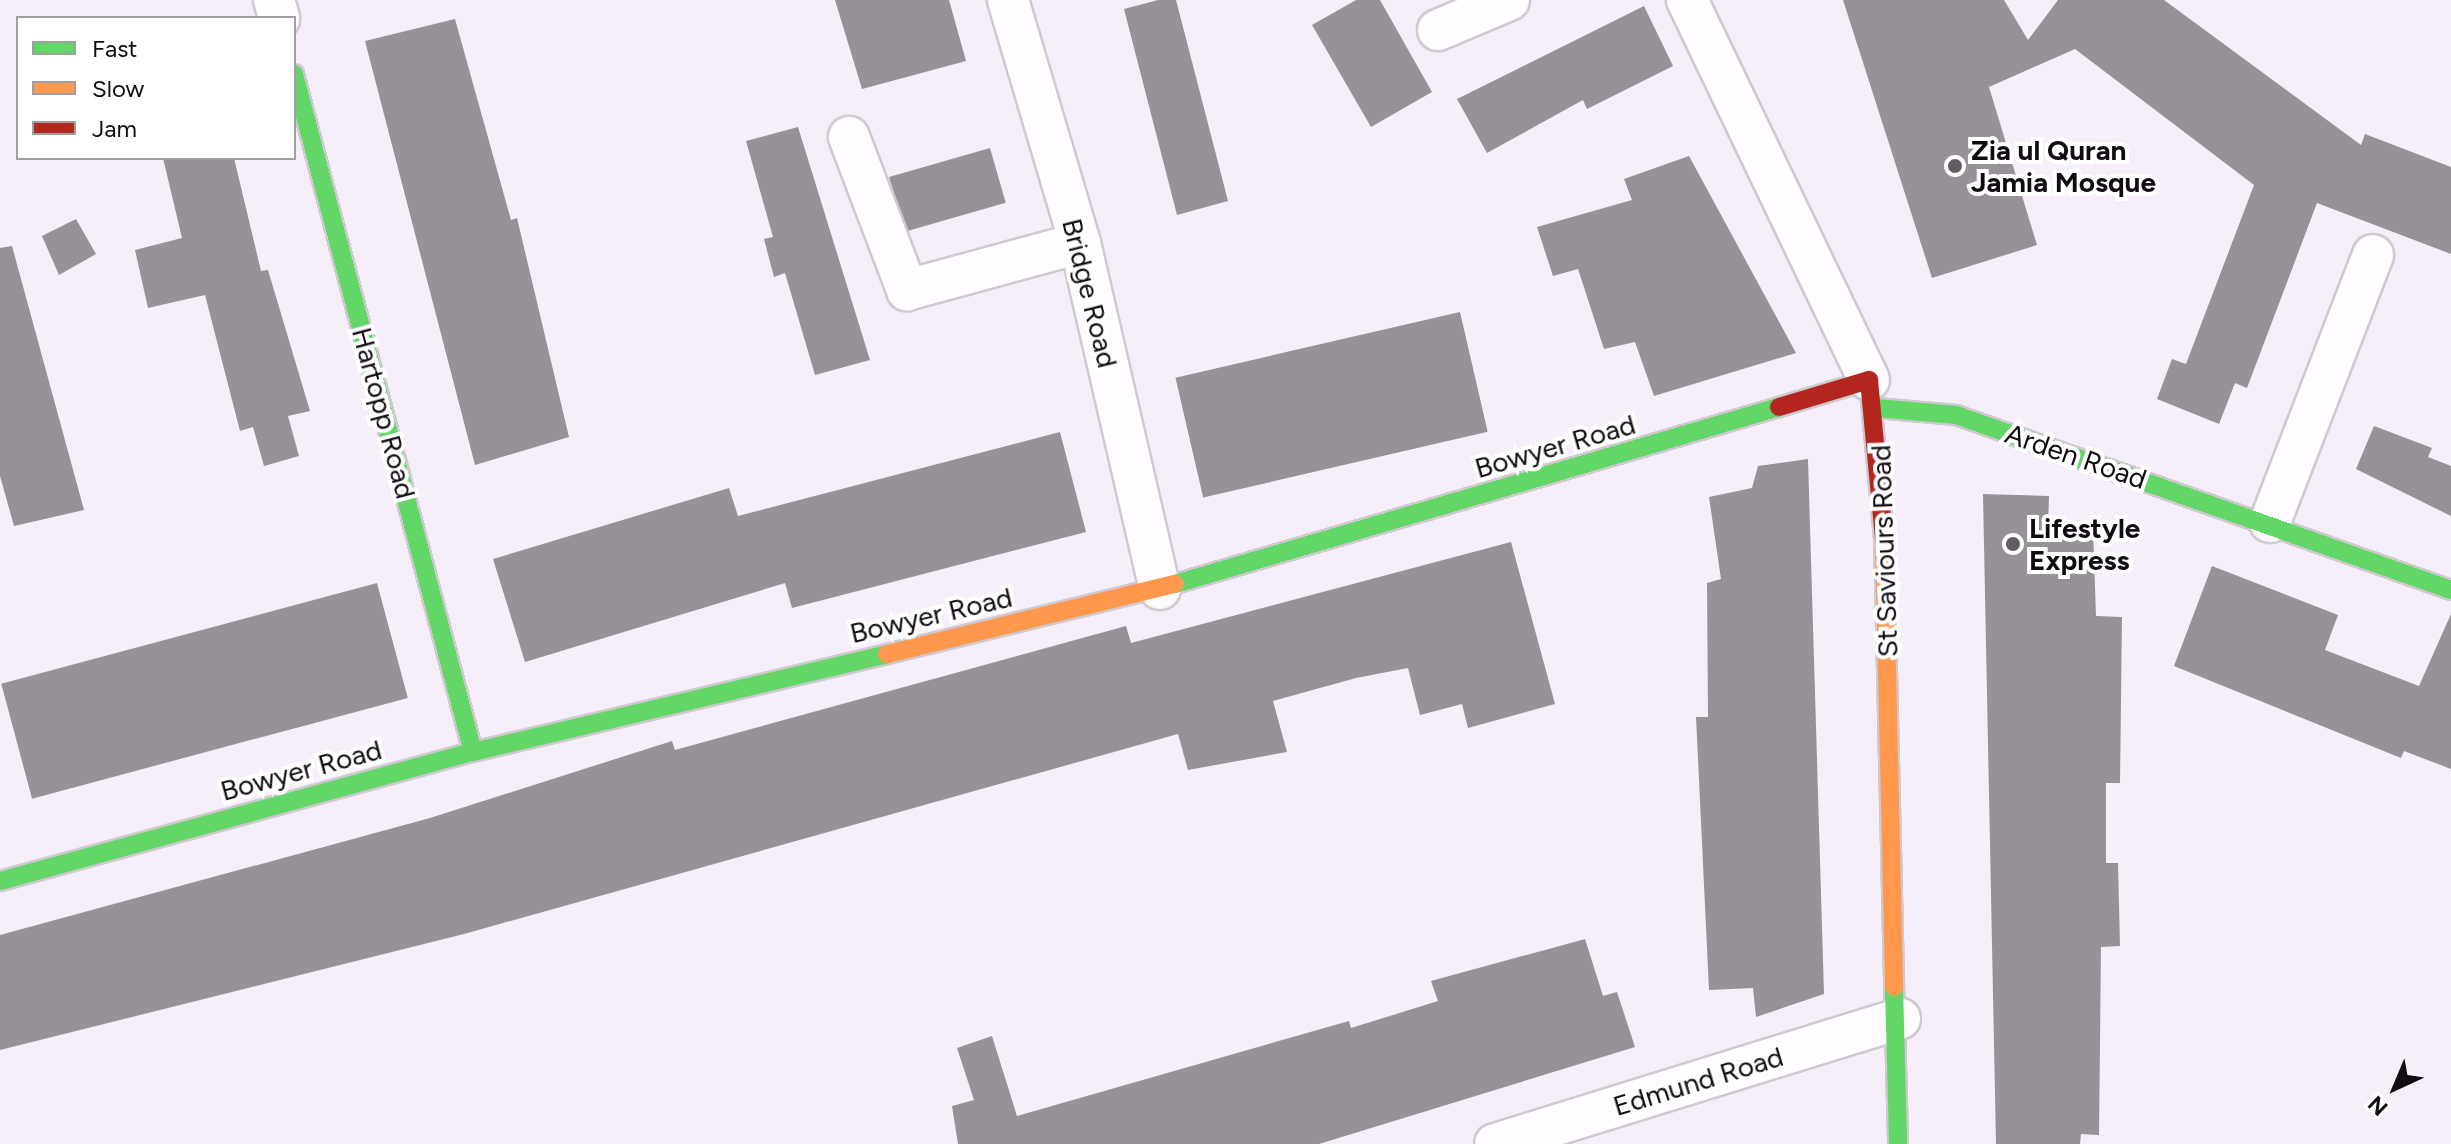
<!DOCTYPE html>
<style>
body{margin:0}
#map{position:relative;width:2451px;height:1144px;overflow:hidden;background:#f6eef8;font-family:Figtree,sans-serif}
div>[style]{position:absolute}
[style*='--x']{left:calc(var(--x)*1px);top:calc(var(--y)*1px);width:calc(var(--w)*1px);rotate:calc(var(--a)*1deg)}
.building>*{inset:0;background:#979198;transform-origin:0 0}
.roads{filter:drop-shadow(2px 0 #cfc9d0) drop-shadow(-2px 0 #cfc9d0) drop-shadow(0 2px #cfc9d0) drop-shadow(0 -2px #cfc9d0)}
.street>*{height:40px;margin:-20px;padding:0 20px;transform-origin:20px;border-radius:20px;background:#fefcfe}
.fast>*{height:18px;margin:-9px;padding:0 9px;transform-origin:9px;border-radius:9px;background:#63d668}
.slow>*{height:18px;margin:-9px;padding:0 9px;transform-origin:9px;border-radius:9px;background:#ff974d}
.jam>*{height:18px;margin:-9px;padding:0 9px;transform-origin:9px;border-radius:9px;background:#b3261e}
.dots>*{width:22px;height:22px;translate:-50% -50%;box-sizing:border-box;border:4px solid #fff;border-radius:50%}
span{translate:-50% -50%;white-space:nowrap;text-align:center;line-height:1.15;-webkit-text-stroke:8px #fff;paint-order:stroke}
.poi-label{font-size:28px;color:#110c12;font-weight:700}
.left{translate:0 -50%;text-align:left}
.street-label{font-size:28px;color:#110c12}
.legend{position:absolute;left:16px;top:16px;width:280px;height:144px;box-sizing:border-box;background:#fff;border:2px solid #a09ea0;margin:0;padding:10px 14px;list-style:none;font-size:24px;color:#110c12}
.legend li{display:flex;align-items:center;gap:16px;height:40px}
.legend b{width:40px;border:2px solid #a09ea0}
.north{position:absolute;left:2355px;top:1048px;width:80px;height:80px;-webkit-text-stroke:6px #fff;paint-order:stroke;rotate:224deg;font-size:22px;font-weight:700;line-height:32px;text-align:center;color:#110c12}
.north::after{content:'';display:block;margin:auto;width:28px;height:36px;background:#110c12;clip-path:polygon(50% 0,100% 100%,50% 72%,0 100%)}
</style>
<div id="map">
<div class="building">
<div style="clip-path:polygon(835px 0,949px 0,966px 61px,862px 89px)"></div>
<div style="clip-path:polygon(1158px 0,1176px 0,1228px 201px,1177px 215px,1124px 9px)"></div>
<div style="clip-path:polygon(1356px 0,1380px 0,1432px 92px,1371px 127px,1312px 25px)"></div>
<div style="clip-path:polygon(1843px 0,2004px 0,2028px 40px,2058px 0,2164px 0,2361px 145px,2365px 134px,2451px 167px,2451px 254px,2317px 203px,2247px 388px,2235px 383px,2219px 424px,2157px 399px,2172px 359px,2186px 364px,2254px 185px,2075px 49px,1989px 87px,2037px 245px,1932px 278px)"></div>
<div style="clip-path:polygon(1644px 6px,1673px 66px,1587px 109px,1583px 100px,1487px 153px,1457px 99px)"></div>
<div style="clip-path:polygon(455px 19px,511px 220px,517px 218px,569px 437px,475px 465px,365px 41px)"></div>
<div style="clip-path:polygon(798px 127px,870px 360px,815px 375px,785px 273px,774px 277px,764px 239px,773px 237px,746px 141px)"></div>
<div style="left:990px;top:148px;width:57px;height:105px;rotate:74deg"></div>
<div style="clip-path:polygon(1689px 156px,1796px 353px,1654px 396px,1635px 342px,1604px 349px,1578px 269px,1553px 276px,1537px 227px,1632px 200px,1624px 179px)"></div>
<div style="clip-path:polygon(163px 158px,234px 158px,261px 271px,268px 270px,310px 411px,288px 416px,299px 456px,264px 466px,253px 427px,240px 431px,205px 295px,148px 308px,135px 250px,182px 238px)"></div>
<div style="clip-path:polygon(76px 219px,96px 254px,59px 275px,42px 236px)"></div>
<div style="clip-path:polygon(12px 246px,84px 510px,14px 526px,0 476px,0 248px)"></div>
<div style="left:1460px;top:312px;width:123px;height:292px;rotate:77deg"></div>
<div style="clip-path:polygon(2374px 426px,2432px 448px,2428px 457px,2451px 466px,2451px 516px,2356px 469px)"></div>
<div style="clip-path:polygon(1060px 432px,1086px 532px,792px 608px,785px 583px,525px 662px,493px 559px,729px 488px,738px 516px)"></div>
<div style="clip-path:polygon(1808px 459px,1824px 994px,1756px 1017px,1753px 988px,1709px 990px,1696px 717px,1708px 717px,1707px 583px,1721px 579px,1709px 497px,1752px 488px,1758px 466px)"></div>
<div style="clip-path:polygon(1983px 494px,2049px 496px,2048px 526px,2093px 529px,2096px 616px,2122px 617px,2120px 783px,2106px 783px,2106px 863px,2118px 863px,2120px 946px,2101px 947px,2099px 1135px,2081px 1134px,2080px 1144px,1996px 1144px)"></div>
<div style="clip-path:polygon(1511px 542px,1555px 704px,1468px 728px,1462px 704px,1420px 715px,1408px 668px,1356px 678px,1273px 701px,1287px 752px,1188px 770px,1178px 734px,464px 934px,0 1050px,0 935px,430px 818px,672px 741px,675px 750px,1126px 626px,1131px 643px)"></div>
<div style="clip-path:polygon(2212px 566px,2338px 615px,2325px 650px,2419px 686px,2451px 614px,2451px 769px,2404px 751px,2401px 758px,2174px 666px)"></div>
<div style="left:377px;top:583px;width:119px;height:389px;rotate:75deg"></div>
<div style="clip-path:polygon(1585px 939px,1603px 996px,1617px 992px,1635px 1047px,1319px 1144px,958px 1144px,952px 1106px,974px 1100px,957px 1048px,992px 1036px,1017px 1116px,1349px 1021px,1351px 1028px,1438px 1001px,1431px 981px)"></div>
</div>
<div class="roads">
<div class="street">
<div style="--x:274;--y:0;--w:19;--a:74"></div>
<div style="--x:1008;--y:0;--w:253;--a:73.5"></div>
<div style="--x:1080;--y:243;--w:355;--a:77"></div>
<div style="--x:1687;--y:0;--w:421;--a:64.4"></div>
<div style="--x:1438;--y:30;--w:77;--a:-22.9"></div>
<div style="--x:849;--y:137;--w:164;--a:69.2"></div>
<div style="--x:907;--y:290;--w:179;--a:-15.2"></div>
<div style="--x:2270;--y:522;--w:286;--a:-68.9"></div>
<div style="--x:1495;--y:1144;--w:424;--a:-17.2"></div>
</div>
<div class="fast">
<div style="--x:294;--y:74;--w:701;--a:75.21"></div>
<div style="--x:1877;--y:408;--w:79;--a:5.1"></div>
<div style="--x:1956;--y:415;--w:525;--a:19.47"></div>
<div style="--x:1175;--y:584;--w:629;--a:-16.33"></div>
<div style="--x:0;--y:881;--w:490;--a:-15.3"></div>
<div style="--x:473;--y:752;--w:425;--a:-13.3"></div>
<div style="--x:1894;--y:987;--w:157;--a:88.5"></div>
</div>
<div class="slow">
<div style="--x:1884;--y:539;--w:448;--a:88.7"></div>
<div style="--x:887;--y:654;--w:296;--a:-13.7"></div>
</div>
<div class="jam">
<div style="--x:1779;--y:407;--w:94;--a:-16.7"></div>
<div style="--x:1869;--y:380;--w:160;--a:84.6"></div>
</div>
</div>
<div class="dots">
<div style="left:1955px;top:166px;background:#615b62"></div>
<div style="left:2013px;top:544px;background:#615b62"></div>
</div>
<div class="poi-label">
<span class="left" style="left:1971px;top:166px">Zia ul Quran<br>Jamia Mosque</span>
<span class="left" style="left:2029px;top:544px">Lifestyle<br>Express</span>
</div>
<div class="street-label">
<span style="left:1090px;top:293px;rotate:76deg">Bridge Road</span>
<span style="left:384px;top:413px;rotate:75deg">Hartopp Road</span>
<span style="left:1555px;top:446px;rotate:-16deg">Bowyer Road</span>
<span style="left:2076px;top:456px;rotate:19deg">Arden Road</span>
<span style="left:1884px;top:551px;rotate:-92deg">St Saviours Road</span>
<span style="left:931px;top:615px;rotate:-13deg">Bowyer Road</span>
<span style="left:301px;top:770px;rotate:-15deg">Bowyer Road</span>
<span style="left:1698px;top:1081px;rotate:-17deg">Edmund Road</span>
</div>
<ul class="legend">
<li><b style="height:10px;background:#63d668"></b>Fast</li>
<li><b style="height:10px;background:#ff974d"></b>Slow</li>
<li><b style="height:10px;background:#b3261e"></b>Jam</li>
</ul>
<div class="north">N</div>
</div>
